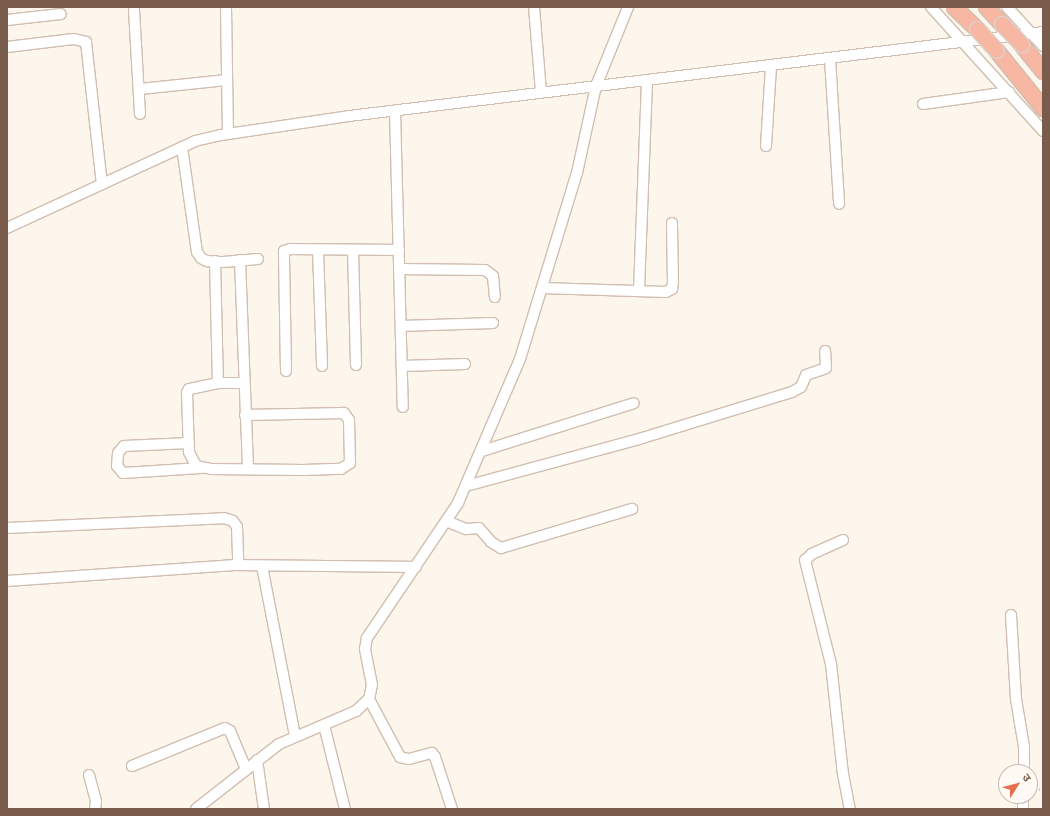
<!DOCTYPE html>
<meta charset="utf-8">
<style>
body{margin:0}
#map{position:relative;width:1050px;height:816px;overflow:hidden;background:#fdf6ec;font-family:Commissioner,"Noto Sans Devanagari",sans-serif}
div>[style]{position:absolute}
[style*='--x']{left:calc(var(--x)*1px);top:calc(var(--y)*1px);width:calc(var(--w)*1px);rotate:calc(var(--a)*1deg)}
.path>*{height:1.5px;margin-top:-0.75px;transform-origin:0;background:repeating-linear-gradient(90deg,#d9b8a5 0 1px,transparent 0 4px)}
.roads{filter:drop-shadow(1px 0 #d1beb0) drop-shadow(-1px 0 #d1beb0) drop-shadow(0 1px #d1beb0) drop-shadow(0 -1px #d1beb0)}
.minor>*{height:10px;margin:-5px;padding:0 5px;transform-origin:5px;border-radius:5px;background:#fff}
.highway>*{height:15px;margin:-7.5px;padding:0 7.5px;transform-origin:7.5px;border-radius:7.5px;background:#f7b7a3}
.bridges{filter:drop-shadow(1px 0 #dad1cd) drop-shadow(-1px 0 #dad1cd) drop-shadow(0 1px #dad1cd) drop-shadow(0 -1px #dad1cd)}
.highway-bridge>*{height:15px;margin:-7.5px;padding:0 7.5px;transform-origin:7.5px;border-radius:7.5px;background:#f7b7a3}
span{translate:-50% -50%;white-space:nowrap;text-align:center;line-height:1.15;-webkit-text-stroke:4px #fffaf3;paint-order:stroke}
.frame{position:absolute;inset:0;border:8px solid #7a5c4d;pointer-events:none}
.north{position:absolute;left:998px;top:764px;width:40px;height:40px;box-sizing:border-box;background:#fffaf3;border:1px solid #cabbb1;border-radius:50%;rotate:54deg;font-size:11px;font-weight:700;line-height:16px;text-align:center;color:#7a5c4d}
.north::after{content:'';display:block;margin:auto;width:14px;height:18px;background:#e76f51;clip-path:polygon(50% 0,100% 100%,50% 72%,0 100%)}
</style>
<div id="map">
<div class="path">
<div style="--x:1031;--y:789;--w:12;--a:5"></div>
</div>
<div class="roads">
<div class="minor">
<div style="--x:226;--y:7;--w:126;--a:89.1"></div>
<div style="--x:534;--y:7;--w:86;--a:85.3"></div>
<div style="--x:931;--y:7;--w:167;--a:47.9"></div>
<div style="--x:1007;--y:7;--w:53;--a:47.3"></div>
<div style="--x:134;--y:10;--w:104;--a:86.7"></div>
<div style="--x:7;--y:20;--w:54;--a:-6.3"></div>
<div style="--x:7;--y:47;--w:67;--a:-6.8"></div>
<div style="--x:74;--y:39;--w:12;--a:14"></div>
<div style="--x:86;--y:42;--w:143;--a:83.6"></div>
<div style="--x:830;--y:59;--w:145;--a:86.4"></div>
<div style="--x:140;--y:89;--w:87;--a:-5.9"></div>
<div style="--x:923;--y:104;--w:87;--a:-7.9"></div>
<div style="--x:395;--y:111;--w:296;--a:88.5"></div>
<div style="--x:766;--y:146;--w:80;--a:-86.4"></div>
<div style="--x:182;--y:147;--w:106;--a:81.9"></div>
<div style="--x:197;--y:252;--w:7;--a:56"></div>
<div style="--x:201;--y:258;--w:7;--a:27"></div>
<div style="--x:207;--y:261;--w:16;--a:4"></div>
<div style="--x:223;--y:262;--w:35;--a:-5"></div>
<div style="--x:7;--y:228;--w:207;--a:-24.8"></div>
<div style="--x:195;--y:141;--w:27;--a:-13"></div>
<div style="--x:221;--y:135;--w:129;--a:-8.4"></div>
<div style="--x:349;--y:116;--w:699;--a:-6.9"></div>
<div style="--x:318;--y:250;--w:116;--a:88"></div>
<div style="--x:353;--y:250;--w:115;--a:88.5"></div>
<div style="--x:240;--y:260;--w:208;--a:87.8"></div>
<div style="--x:215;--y:261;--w:122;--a:88.6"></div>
<div style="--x:399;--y:269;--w:86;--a:0.7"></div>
<div style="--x:485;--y:270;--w:10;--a:37"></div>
<div style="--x:493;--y:276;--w:21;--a:85"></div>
<div style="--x:542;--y:288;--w:124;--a:1.8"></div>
<div style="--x:666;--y:292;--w:7;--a:-27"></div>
<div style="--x:672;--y:289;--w:7;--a:-82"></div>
<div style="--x:673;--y:282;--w:59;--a:-91"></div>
<div style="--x:639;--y:290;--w:210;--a:-87.8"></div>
<div style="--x:401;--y:326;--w:92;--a:-1.9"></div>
<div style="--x:402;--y:366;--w:63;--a:-1.8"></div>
<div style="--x:286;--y:371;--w:120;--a:-91"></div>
<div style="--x:284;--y:251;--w:6;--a:-18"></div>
<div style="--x:290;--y:249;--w:109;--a:0.5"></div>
<div style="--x:244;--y:383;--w:26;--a:180"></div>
<div style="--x:218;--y:383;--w:30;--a:168"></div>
<div style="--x:189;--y:389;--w:4;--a:117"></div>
<div style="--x:187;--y:393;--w:59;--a:88.1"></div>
<div style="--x:189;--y:452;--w:16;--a:63"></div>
<div style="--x:196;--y:466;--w:15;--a:11"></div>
<div style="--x:211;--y:469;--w:92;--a:0.6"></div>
<div style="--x:303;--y:470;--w:38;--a:-2"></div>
<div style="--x:341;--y:469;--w:11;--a:-34"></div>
<div style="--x:350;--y:463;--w:43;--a:-91.3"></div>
<div style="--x:349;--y:420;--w:9;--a:-126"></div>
<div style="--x:344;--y:413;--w:99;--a:178.8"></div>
<div style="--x:189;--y:443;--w:65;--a:177.4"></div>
<div style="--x:124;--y:446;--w:9;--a:131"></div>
<div style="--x:118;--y:453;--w:13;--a:94"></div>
<div style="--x:117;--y:466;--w:9;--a:49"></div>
<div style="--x:123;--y:473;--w:78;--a:-3.7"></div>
<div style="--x:482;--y:451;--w:159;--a:-17.5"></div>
<div style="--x:466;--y:486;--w:179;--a:-15.2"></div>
<div style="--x:639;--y:439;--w:160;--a:-17.1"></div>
<div style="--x:792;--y:392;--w:10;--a:-29"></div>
<div style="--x:801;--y:387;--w:13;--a:-67"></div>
<div style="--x:806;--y:375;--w:21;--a:-19"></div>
<div style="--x:826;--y:368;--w:17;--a:-93"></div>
<div style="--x:446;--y:521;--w:22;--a:22"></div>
<div style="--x:466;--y:529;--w:13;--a:-4"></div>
<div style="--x:479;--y:528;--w:18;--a:49"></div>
<div style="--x:491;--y:542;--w:12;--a:31"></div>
<div style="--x:501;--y:548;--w:137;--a:-16.6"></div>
<div style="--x:7;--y:528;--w:217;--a:-2.6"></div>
<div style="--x:224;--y:518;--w:9;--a:18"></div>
<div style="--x:233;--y:521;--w:7;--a:56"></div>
<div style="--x:237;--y:527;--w:38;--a:88"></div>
<div style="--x:843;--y:540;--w:34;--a:156"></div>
<div style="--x:812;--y:554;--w:9;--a:139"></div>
<div style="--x:805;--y:560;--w:107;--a:76"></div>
<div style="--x:831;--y:664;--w:111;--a:83.8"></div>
<div style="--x:843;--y:774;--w:36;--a:79"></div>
<div style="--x:262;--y:566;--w:172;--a:79"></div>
<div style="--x:7;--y:581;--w:232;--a:-4"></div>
<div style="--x:238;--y:565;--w:178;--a:0.6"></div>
<div style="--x:1011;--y:615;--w:84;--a:86.6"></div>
<div style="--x:1016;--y:699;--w:49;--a:80.5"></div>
<div style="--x:1024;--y:747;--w:25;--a:90"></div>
<div style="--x:369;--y:699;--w:66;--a:61.9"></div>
<div style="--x:400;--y:757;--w:9;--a:13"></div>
<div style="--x:409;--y:759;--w:24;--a:-15"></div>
<div style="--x:432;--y:753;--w:5;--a:53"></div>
<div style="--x:435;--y:757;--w:55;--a:71.9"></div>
<div style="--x:324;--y:725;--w:87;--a:76"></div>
<div style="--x:257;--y:760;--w:49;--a:81.9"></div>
<div style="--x:132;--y:766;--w:100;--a:-22.2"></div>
<div style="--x:225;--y:728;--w:6;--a:31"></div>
<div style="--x:230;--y:731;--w:41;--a:67.2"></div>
<div style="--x:89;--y:775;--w:27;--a:75"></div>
<div style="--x:96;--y:801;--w:8;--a:97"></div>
<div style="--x:196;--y:809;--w:105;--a:-38.1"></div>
<div style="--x:279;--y:744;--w:84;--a:-23.2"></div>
<div style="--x:356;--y:711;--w:18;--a:-43"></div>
<div style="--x:369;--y:699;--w:14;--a:-78"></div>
<div style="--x:372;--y:685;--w:37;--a:-101"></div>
<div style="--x:365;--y:649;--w:11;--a:-80"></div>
<div style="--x:367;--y:638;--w:163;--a:-56"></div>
<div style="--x:458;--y:503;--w:157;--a:-66.7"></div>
<div style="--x:520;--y:359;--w:195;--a:-73"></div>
<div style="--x:577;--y:173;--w:89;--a:-77.7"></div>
<div style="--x:596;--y:86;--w:85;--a:-67.9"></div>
<div style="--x:1023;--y:809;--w:13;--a:-90"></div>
</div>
<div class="highway">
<div style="--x:954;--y:7;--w:32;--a:44"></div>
<div style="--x:986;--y:7;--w:23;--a:47"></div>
<div style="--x:1021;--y:44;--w:35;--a:51"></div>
<div style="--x:996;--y:50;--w:75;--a:51"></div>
</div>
</div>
<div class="bridges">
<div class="highway-bridge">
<div style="--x:1002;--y:24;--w:28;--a:46"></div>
<div style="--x:977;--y:29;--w:28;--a:48"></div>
</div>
</div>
<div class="frame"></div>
<div class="north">उ</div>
</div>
